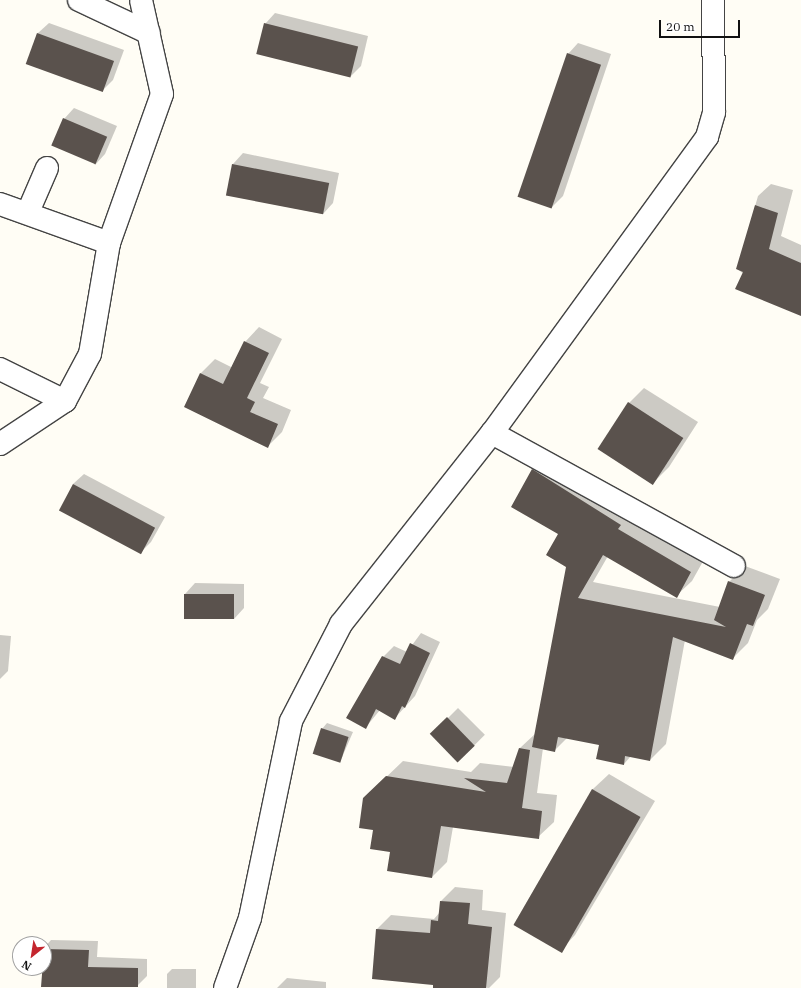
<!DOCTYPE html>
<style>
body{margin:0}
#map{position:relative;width:801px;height:988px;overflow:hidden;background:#fffdf5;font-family:"IBM Plex Serif",serif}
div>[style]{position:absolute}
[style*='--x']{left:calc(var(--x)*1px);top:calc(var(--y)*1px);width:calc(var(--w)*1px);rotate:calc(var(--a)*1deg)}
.shadow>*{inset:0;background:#0003;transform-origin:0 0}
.building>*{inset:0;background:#5a524d;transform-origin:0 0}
.roads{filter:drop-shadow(1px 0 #444) drop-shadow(-1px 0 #444) drop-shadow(0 1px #444) drop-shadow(0 -1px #444)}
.minor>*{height:22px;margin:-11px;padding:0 11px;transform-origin:11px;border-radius:11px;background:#fff}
span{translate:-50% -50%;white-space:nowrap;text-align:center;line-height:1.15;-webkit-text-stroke:4px #fff;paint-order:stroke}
.north{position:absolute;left:12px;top:936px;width:40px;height:40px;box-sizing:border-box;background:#fff;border:1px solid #a0a0a0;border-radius:50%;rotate:210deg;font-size:11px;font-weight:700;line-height:16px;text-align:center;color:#111}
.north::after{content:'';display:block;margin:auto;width:14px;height:18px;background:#c4262e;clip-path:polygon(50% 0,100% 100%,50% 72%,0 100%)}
.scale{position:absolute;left:659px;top:20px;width:81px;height:18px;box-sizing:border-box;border:2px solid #111;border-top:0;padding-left:5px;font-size:12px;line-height:14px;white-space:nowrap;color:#111;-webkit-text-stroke:3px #fff;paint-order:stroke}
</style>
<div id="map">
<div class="shadow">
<div style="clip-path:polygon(275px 13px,368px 36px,361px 66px,350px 77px,265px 24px)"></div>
<div style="clip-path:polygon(49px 23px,124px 50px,113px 80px,103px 90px,27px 63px,38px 33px)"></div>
<div style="clip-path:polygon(578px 43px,611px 54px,563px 196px,552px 207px,568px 54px)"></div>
<div style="clip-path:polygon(74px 108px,117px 126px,105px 154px,95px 165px,64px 119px)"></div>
<div style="clip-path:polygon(243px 153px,339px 173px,333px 203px,323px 214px,227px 195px,233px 164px)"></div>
<div style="clip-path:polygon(771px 184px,793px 190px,781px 236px,801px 245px,801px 315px,737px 269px,758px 196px)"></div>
<div style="clip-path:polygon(259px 327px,282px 339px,260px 383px,269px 387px,263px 398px,291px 410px,282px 432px,268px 446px,185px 406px,201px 373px,215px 359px,233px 368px,245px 342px)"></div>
<div style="clip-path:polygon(644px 388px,698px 422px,669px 467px,653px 483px,629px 403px)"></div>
<div style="clip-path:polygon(548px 454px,706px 556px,692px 581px,676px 596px,608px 556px,593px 582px,720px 607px,729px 582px,745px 566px,780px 579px,768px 609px,757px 620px,748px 643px,732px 659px,685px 640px,666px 744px,650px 760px,631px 756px,624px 764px,600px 744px,567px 738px,555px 750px,543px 748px,537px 793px,557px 795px,554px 822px,538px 837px,453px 827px,447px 862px,432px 877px,391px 851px,380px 783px,403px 761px,471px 772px,480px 763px,514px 767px,520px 748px,536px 733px,567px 566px,560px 533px,532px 470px)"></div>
<div style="clip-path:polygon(84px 474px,165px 517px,151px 542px,140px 553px,73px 484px)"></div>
<div style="clip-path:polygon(195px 583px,244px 584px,244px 608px,234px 619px,185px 618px,185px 594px)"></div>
<div style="clip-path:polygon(421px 633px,440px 642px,415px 696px,395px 718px,380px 710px,366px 727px,383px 657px,394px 646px,407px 652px)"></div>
<div style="clip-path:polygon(0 635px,11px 636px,8px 671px,0 679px)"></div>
<div style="left:458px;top:708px;width:38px;height:37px;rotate:45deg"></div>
<div style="clip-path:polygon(327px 723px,353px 732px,340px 762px,322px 729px)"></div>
<div style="clip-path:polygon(609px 774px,655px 801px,575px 935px,560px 951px,514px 924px,593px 789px)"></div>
<div style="clip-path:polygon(455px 887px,483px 890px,482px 910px,506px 913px,500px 977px,489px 988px,373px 978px,377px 929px,391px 915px,434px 919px,440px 912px,441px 901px)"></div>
<div style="clip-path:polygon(51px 940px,98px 941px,97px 957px,147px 959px,147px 976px,137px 986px,42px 986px,44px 948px)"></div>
<div style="clip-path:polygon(172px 969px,196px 969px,196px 988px,167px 988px,167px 974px)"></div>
<div style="clip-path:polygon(287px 978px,326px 982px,326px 988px,277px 988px)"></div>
</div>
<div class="building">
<div style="left:264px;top:23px;width:97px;height:32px;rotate:14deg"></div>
<div style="left:37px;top:33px;width:82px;height:33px;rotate:20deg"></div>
<div style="left:567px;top:53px;width:36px;height:152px;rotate:19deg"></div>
<div style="left:63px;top:118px;width:48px;height:30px;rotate:23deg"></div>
<div style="left:232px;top:164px;width:99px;height:32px;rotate:11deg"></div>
<div style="clip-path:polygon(755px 205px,778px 213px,769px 249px,801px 263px,801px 316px,735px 289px,743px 272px,736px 269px)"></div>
<div style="clip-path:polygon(244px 341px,269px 353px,247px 398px,255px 402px,250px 412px,278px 424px,268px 448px,184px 407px,200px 373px,223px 384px)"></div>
<div style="left:628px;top:402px;width:66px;height:56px;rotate:33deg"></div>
<div style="clip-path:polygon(532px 469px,621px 525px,618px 529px,691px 572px,677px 598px,603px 555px,578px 598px,726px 627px,714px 620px,728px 581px,765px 595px,753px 626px,747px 624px,733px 660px,673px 637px,650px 761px,625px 756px,624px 765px,596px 759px,599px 745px,558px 737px,555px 752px,532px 747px,566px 567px,546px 555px,558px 534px,511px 507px)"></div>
<div style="left:73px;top:484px;width:93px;height:30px;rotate:28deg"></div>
<div style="left:184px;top:594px;width:50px;height:25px"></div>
<div style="clip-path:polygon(410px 643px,430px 653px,405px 708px,402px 706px,395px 720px,376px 709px,366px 729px,346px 718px,382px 656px,400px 664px)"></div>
<div style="left:447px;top:717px;width:40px;height:24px;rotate:46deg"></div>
<div style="left:321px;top:728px;width:29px;height:27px;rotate:18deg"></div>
<div style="clip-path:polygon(519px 748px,530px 750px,522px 808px,542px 811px,539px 839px,441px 826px,432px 878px,387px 871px,390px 852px,370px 849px,373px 830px,359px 828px,363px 798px,386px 776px,486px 792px,464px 778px,507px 783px)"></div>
<div style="left:592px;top:789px;width:56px;height:157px;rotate:30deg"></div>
<div style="clip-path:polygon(440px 901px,470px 903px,468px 924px,492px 927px,486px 988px,433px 988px,433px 985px,372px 979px,376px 929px,430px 933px,431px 920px,438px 921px)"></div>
<div style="clip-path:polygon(44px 949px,89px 950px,88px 967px,138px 968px,138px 987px,41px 987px)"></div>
</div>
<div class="roads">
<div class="minor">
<div style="--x:79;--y:0;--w:77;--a:25.2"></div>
<div style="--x:0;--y:204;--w:116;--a:19.7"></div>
<div style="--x:28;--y:212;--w:48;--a:-66.6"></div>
<div style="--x:0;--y:369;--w:72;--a:26.2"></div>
<div style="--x:492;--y:433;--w:276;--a:28.8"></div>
<div style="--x:0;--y:444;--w:78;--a:-33.5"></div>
<div style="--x:65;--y:401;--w:53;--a:-62"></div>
<div style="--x:90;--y:354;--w:113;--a:-80.3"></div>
<div style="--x:109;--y:243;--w:158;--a:-70.4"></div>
<div style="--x:162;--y:94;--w:96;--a:-102.6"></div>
<div style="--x:225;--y:988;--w:74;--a:-70.3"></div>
<div style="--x:250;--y:918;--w:201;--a:-78.2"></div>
<div style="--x:291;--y:721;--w:109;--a:-62.7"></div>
<div style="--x:341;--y:624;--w:243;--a:-51.7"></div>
<div style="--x:492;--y:433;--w:366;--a:-54"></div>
<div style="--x:707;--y:137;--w:26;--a:-74"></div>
<div style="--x:714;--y:112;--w:112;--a:-90.5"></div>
</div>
</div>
<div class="north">N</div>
<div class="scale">20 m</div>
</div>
